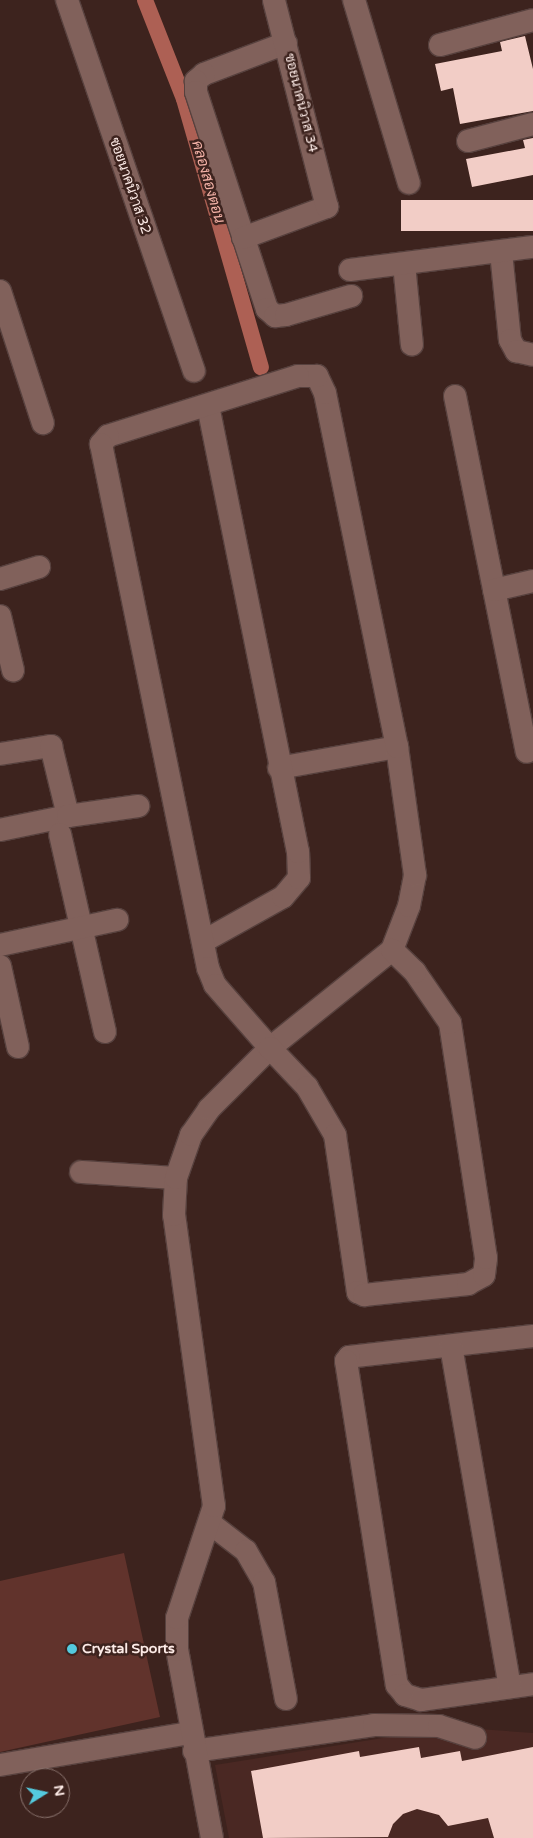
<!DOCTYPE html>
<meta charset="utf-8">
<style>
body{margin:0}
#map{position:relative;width:533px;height:1838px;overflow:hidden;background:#3d231e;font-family:"Varela Round",Sarabun,sans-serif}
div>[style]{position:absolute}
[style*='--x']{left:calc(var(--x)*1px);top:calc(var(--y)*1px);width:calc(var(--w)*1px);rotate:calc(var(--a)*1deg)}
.built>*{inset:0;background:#4a2823}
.green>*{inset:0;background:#61332c}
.canal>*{height:16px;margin:-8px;padding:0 8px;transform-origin:8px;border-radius:8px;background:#ad6054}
.building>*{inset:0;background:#f2cdc6;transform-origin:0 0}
.roads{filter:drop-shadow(1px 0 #57413e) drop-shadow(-1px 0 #57413e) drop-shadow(0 1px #57413e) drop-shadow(0 -1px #57413e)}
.minor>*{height:22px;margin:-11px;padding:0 11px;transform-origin:11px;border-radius:11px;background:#81615b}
.dots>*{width:14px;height:14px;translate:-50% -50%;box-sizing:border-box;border:2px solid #3d231e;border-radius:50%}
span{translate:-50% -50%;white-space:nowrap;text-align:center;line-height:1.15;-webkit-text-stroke:5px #3d231e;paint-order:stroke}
.street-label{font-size:14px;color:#fdebe7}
.poi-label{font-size:14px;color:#fdebe7;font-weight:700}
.left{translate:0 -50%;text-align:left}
.water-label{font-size:15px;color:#f4b2a7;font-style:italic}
.north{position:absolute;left:20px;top:1768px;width:50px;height:50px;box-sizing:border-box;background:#3d231e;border:1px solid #8a736e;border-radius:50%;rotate:80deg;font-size:14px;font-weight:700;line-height:20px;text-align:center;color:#fdebe7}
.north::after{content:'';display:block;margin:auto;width:18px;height:22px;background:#54cade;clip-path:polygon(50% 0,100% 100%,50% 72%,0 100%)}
</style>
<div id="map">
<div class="built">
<div style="clip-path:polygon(451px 1727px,533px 1733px,533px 1838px,229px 1838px,215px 1765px)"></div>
</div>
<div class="green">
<div style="clip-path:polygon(124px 1553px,160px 1717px,0 1752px,0 1581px)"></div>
</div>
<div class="canal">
<div style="--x:145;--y:0;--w:106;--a:68.5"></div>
<div style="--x:184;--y:99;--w:279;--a:74"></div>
</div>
<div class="building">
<div style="clip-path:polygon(525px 36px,533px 69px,533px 111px,460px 124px,453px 88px,441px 91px,435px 64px,502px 51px,500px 42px)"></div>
<div style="clip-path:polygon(533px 138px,533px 175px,472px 187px,466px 159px,525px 148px,523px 140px)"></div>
<div style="left:533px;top:200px;width:31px;height:132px;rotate:90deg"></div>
<div style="clip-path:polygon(419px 1747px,421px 1758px,460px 1751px,462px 1761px,533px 1747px,533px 1838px,494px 1838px,488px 1818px,448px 1826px,439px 1815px,417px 1809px,403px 1814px,393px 1824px,388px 1837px,263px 1838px,251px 1771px,359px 1751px,360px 1757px)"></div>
</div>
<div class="roads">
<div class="minor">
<div style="--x:67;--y:0;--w:392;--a:71.1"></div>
<div style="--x:354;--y:0;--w:191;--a:73.3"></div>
<div style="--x:286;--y:43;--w:88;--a:159.3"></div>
<div style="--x:204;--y:74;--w:11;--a:139"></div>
<div style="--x:196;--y:81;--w:11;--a:90"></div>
<div style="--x:196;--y:92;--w:228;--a:71.9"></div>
<div style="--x:267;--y:309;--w:11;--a:41"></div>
<div style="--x:275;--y:316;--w:11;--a:-5"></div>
<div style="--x:286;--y:315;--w:68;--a:-16.3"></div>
<div style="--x:440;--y:45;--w:96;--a:-15"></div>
<div style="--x:468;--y:141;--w:67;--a:-14.7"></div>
<div style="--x:243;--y:238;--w:90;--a:-20.3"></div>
<div style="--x:327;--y:207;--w:214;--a:-104.4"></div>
<div style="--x:501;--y:252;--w:88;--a:84.2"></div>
<div style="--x:510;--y:340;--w:13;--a:61"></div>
<div style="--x:516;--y:351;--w:17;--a:13"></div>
<div style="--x:404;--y:264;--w:81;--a:84.4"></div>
<div style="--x:350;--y:270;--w:184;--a:-7.2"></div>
<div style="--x:0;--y:291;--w:139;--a:72"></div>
<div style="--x:455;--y:396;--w:363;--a:78.6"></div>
<div style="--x:0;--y:579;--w:41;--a:-17.1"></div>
<div style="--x:494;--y:590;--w:40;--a:-13"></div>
<div style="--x:0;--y:616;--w:56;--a:76.5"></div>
<div style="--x:0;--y:754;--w:52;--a:-8.9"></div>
<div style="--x:51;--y:746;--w:72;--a:76.3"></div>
<div style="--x:68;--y:816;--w:69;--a:168.4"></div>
<div style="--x:279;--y:768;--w:120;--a:-10.1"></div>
<div style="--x:68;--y:816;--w:71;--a:-8.1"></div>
<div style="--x:60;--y:834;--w:203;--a:77.2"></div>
<div style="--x:204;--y:941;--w:90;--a:-29.1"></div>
<div style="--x:283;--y:897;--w:25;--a:-50"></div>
<div style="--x:299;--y:878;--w:26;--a:-92"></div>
<div style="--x:298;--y:852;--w:456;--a:-101.4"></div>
<div style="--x:0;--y:945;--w:120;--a:-12.1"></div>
<div style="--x:0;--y:966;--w:83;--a:77.5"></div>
<div style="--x:81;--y:1172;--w:95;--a:3.6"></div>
<div style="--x:533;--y:1336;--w:185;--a:173.5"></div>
<div style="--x:349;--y:1357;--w:5;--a:127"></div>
<div style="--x:346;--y:1361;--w:328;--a:81.1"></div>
<div style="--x:397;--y:1685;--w:13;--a:51"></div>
<div style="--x:405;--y:1695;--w:17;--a:17"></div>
<div style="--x:421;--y:1700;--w:113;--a:-8.1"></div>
<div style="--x:451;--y:1346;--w:346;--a:80.2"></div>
<div style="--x:211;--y:1524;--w:44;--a:37.6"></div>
<div style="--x:246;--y:1551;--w:36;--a:60"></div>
<div style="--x:264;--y:1582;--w:119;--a:79.4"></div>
<div style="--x:194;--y:1751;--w:182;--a:-8.2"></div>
<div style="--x:374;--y:1725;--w:65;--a:0.9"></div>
<div style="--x:439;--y:1726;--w:38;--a:18"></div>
<div style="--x:0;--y:1765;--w:193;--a:-9.6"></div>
<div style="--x:212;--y:1838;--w:191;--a:-100.5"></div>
<div style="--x:177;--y:1650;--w:32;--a:-90"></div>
<div style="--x:177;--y:1618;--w:118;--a:-71.7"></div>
<div style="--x:214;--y:1506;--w:294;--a:-97.8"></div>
<div style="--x:174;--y:1215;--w:37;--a:-87"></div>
<div style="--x:176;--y:1178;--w:46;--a:-70.8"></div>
<div style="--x:191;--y:1135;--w:32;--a:-55"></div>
<div style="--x:209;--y:1109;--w:86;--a:-45"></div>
<div style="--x:270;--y:1048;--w:156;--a:-38.8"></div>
<div style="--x:392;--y:950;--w:47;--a:-68.9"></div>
<div style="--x:409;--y:906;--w:32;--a:-79"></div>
<div style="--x:415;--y:875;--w:129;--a:-98"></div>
<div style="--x:397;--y:747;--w:361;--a:-101.5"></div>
<div style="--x:325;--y:393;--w:19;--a:-115"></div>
<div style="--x:317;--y:376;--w:19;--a:180"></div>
<div style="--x:298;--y:376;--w:199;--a:162.5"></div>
<div style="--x:108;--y:436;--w:11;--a:131"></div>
<div style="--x:101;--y:444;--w:535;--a:78.46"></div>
<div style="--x:208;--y:968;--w:18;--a:68"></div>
<div style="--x:215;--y:985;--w:84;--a:48.9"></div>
<div style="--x:270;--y:1048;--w:54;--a:46.5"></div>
<div style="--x:307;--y:1087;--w:56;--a:59.7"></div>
<div style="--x:335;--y:1135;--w:159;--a:81.7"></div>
<div style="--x:358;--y:1292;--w:7;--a:27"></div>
<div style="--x:364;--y:1295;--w:105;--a:-6"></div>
<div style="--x:468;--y:1284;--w:18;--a:-29"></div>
<div style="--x:484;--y:1275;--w:17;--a:-83"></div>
<div style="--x:486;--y:1258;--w:238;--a:-98.7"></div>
<div style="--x:450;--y:1023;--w:62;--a:-124.5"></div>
<div style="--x:415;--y:972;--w:32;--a:-136"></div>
</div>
</div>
<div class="dots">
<div style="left:72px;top:1649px;background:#54cade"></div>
</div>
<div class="street-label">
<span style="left:301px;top:103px;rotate:76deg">ซอยนาคนิวาส 34</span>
<span style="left:130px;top:186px;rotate:71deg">ซอยนาคนิวาส 32</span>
</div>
<div class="poi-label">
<span class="left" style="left:82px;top:1649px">Crystal Sports</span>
</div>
<div class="water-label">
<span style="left:208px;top:182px;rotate:74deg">คลองสองตอน</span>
</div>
<div class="north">N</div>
</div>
